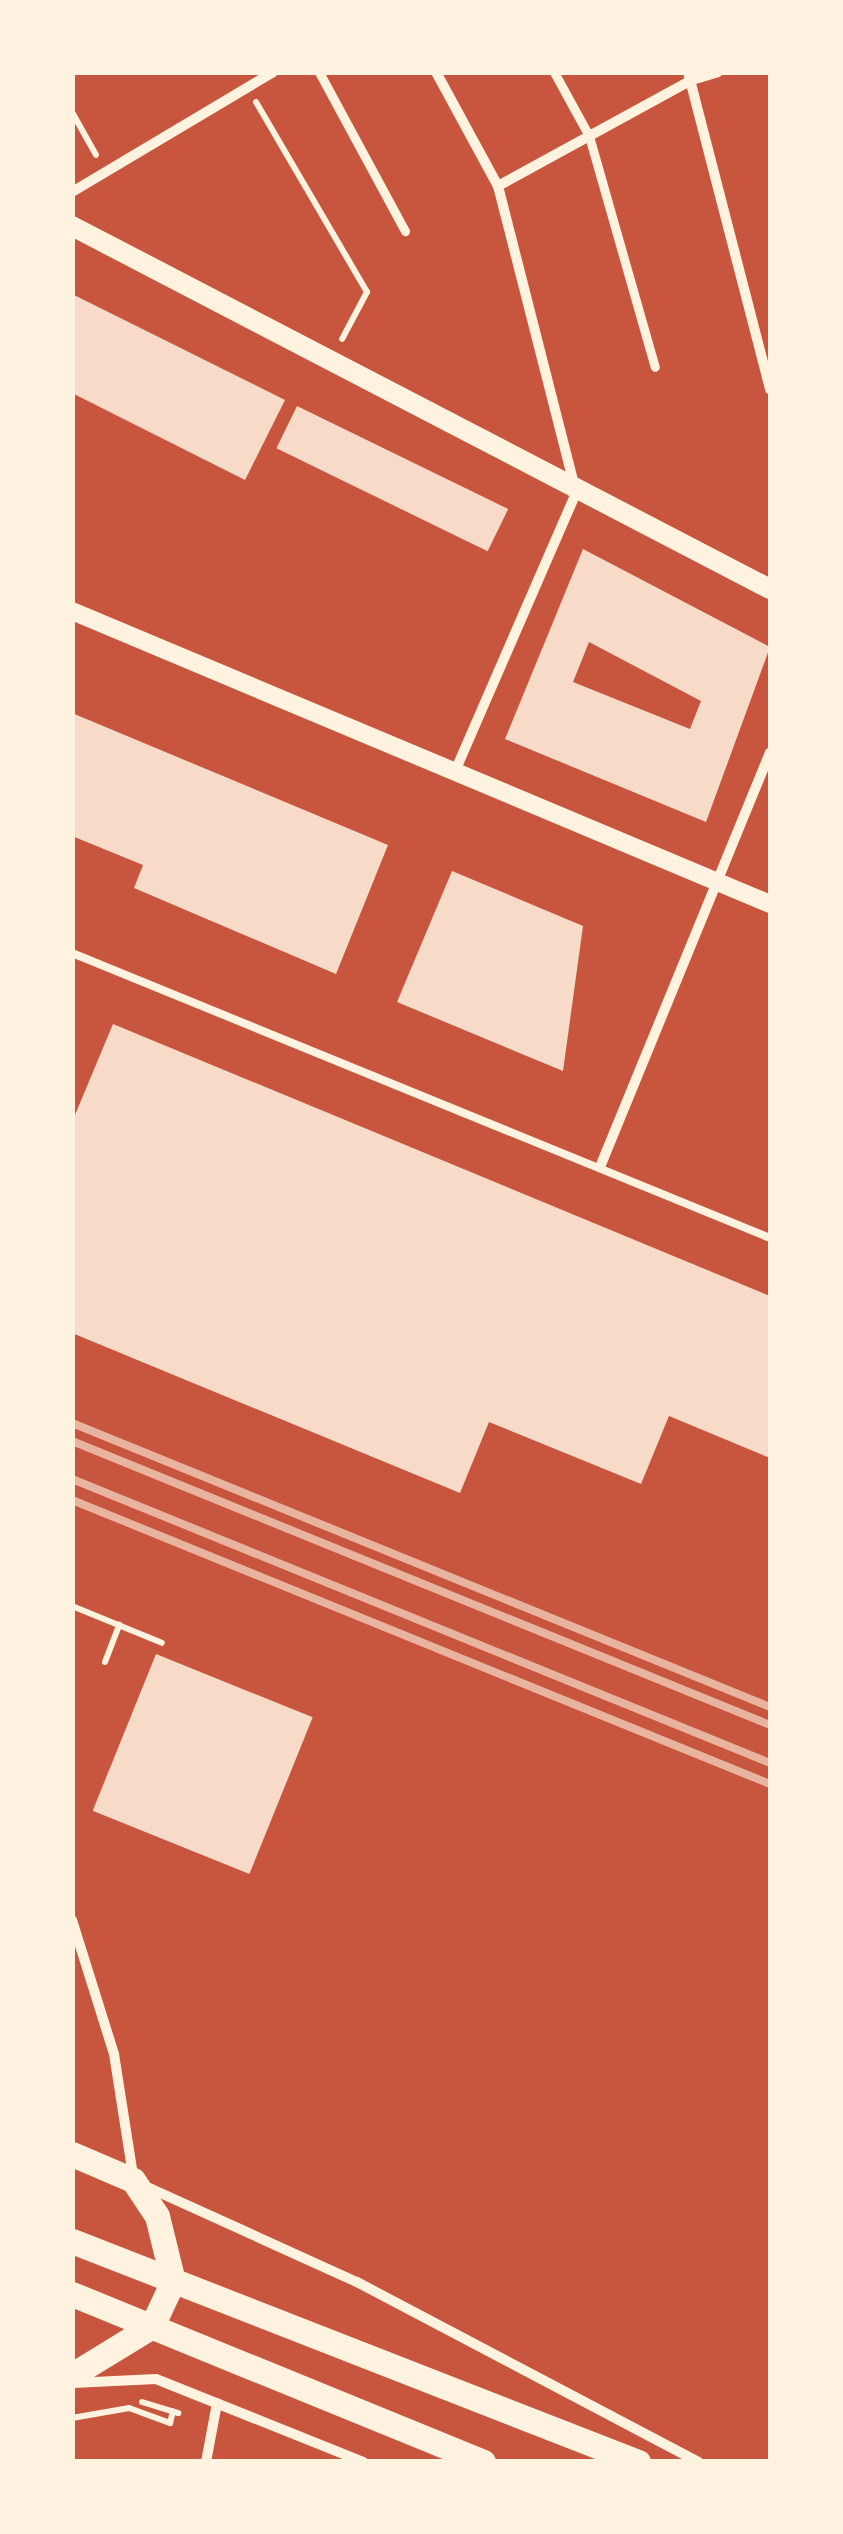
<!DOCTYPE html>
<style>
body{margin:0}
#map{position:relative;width:843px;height:2534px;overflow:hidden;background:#c8553d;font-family:Helvetica,sans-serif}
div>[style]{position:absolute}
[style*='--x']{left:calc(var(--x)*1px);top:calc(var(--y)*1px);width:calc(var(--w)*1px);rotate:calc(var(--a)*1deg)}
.building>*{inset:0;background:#f7dbc8;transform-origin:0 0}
.path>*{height:6px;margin:-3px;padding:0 3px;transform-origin:3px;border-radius:3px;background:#fff3e0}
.service>*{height:8px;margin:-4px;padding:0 4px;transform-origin:4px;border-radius:4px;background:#fff3e0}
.pedestrian>*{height:9px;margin:-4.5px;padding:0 4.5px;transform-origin:4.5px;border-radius:4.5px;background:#fff3e0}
.minor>*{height:10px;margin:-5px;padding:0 5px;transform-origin:5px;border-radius:5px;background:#fff3e0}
.tertiary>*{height:18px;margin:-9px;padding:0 9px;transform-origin:9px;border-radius:9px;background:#fff3e0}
.secondary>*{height:20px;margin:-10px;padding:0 10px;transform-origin:10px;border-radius:10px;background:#fff3e0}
.primary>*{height:25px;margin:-12.5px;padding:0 12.5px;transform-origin:12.5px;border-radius:12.5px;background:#fff3e0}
.rail>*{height:8px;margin:-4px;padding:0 4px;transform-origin:4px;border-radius:4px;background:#e9b49f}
span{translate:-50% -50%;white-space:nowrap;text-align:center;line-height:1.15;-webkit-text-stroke:8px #fff3e0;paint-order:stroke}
.frame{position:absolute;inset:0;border:75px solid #fff3e0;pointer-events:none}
</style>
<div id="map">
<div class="building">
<div style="clip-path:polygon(72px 294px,285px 400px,245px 480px,72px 393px)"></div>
<div style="left:297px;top:406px;width:235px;height:47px;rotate:26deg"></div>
<div style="clip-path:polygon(evenodd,583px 549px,770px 647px,706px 822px,505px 739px,583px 549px,589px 642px,701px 701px,690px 729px,573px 682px,589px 642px)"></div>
<div style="clip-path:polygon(72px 713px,388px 845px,336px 974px,134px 888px,143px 865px,72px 836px)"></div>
<div style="clip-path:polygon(452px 871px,583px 926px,563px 1071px,397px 1002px)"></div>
<div style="clip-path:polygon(113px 1024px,770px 1296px,770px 1458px,669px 1416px,641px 1484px,489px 1422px,460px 1493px,72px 1333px,72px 1122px)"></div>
<div style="left:156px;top:1654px;width:169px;height:169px;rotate:22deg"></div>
</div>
<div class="path">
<div style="--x:256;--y:102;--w:220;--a:59.7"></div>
<div style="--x:367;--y:292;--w:53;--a:118"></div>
<div style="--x:72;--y:112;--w:49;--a:60.8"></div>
<div style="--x:72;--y:1606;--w:97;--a:22.3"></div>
<div style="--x:105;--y:1662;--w:40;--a:-69"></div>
<div style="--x:142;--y:2402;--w:38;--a:17"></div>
<div style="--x:72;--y:2418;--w:58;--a:-10"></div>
<div style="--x:129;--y:2408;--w:44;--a:20.1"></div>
<div style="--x:170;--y:2423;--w:12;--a:-76"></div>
</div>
<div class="service">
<div style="--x:72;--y:953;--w:754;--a:22.21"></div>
</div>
<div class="pedestrian">
<div style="--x:319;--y:72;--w:181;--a:61.6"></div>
<div style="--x:554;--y:72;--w:73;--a:61.3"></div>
<div style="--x:589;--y:136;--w:240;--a:74.1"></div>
</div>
<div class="minor">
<div style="--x:436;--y:72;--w:130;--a:61.5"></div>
<div style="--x:498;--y:186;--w:317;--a:75.7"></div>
<div style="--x:576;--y:493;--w:303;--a:113.5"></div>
<div style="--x:688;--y:72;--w:328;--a:75.5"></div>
<div style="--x:498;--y:186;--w:221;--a:-28.7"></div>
<div style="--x:692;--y:80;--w:27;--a:-17"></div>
<div style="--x:72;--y:192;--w:234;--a:-30.8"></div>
<div style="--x:600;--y:1167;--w:448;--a:-67.7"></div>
<div style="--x:72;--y:1920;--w:140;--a:72.6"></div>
<div style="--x:114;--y:2054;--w:123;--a:81.1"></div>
<div style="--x:145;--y:2186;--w:233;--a:24.4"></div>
<div style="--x:357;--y:2282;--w:386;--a:27.8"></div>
<div style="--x:73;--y:2383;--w:83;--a:-2.8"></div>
<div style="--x:156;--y:2379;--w:223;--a:21.8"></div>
<div style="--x:206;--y:2462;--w:60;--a:-79.4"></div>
</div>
<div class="tertiary">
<div style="--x:72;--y:611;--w:757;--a:22.77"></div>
</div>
<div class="secondary">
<div style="--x:72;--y:226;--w:787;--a:27.48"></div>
</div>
<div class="primary">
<div style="--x:72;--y:2154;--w:66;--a:23.1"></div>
<div style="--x:133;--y:2180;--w:43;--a:56.3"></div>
<div style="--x:157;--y:2216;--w:67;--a:76.2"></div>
<div style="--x:173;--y:2281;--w:50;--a:115"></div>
<div style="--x:152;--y:2326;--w:94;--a:148.5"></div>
<div style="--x:72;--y:2241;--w:608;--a:21.33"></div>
<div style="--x:72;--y:2294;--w:444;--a:22.2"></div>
</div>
<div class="rail">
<div style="--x:72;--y:1423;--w:754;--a:22.14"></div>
<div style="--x:72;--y:1441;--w:754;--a:22.14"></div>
<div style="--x:72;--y:1479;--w:754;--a:22.14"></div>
<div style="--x:72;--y:1500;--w:754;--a:22.14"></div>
</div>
<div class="frame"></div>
</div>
